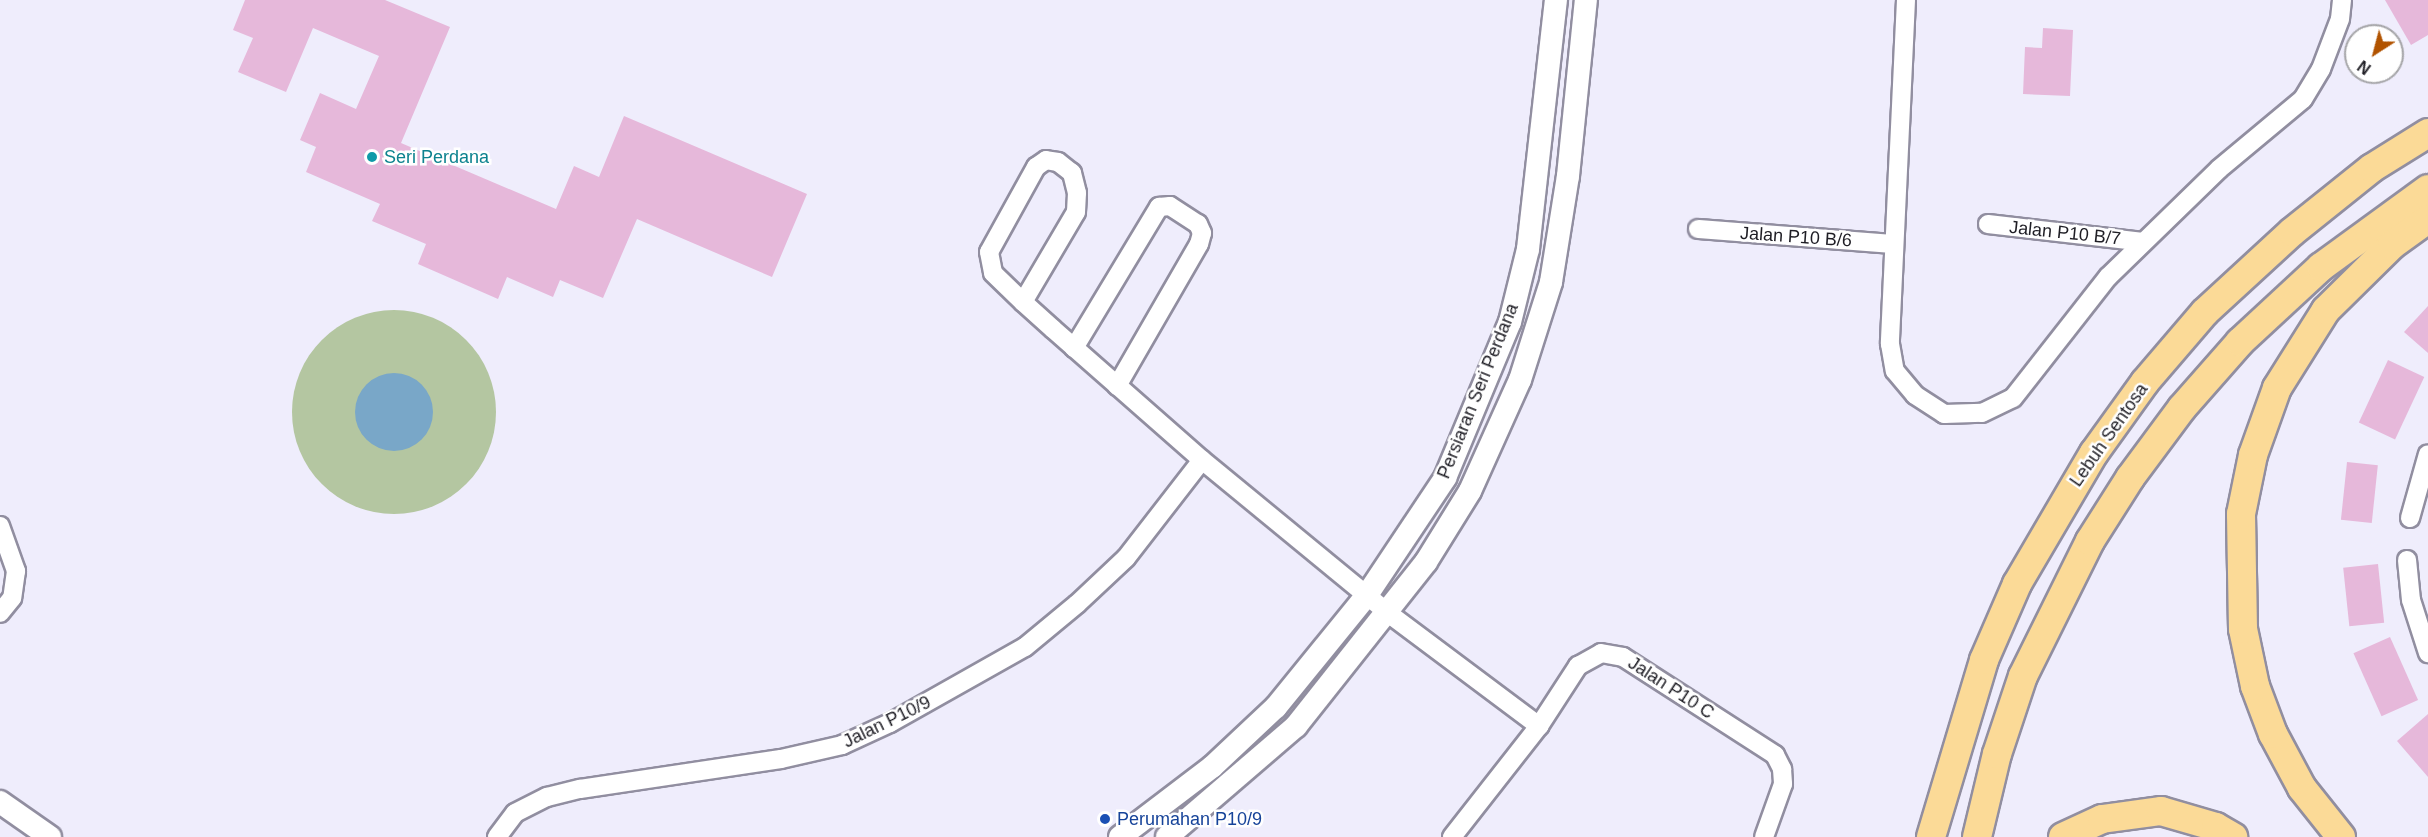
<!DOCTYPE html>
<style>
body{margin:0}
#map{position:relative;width:2428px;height:837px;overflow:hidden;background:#efedfc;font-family:Arial,sans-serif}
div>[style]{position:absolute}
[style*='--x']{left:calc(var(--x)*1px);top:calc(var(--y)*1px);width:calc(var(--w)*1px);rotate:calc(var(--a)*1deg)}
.green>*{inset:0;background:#b4c6a1}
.round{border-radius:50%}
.water>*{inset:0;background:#79a7c8}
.building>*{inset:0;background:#e6b8da;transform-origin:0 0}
.roads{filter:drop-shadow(2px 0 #918ea0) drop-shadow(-2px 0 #918ea0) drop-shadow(0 2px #918ea0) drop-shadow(0 -2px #918ea0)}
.minor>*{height:18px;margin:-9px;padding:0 9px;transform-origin:9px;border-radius:9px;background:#fff}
.tertiary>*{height:22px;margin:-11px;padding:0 11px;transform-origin:11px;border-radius:11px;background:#fff}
.primary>*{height:28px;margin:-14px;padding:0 14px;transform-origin:14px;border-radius:14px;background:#fbda97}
.dots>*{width:16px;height:16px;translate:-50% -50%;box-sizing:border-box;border:3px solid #fff;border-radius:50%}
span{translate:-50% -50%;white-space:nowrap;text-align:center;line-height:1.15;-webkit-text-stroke:5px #fff;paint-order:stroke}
.culture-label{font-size:18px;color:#0d838f}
.left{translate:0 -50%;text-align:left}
.street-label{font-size:18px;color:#1f1e25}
.transit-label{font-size:18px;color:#164399}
.north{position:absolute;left:2344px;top:24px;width:60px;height:60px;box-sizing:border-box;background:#fff;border:2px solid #a5a5a8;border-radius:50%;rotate:216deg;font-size:16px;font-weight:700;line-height:24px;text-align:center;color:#1f1e25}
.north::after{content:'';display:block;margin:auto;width:21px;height:27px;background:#b15300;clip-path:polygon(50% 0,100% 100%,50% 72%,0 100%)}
</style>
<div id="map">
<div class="green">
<div class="round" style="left:292px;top:310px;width:204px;height:204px"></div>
</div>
<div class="water">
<div class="round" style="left:355px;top:373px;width:78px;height:78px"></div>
</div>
<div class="building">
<div style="clip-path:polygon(245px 0,385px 0,450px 27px,401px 143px,556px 209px,574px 166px,599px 177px,624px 116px,807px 194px,772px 277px,637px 219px,603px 298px,560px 280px,553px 297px,507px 277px,498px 299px,418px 264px,426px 244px,372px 221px,380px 204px,306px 172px,316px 147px,300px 140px,320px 93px,356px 109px,379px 56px,313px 28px,286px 92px,238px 72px,253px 38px,233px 30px)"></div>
<div style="clip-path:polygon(2385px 0,2428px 0,2428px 35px,2411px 45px)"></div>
<div style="clip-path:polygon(2043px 28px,2073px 30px,2070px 96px,2023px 94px,2025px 47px,2042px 48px)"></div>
<div style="clip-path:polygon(2428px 306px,2428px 353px,2404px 332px)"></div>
<div style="left:2388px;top:360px;width:40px;height:69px;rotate:25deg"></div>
<div style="left:2347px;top:462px;width:31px;height:58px;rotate:6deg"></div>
<div style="left:2378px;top:564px;width:59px;height:35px;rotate:84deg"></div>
<div style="left:2390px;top:637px;width:69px;height:40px;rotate:66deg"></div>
<div style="clip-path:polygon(2428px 714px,2428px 777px,2397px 741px)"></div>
</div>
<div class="roads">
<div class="minor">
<div style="--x:1906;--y:0;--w:344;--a:92.7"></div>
<div style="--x:1890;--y:344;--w:27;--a:80"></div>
<div style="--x:1895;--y:371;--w:31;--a:50"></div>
<div style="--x:1915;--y:395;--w:35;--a:33"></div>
<div style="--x:1944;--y:414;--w:38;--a:-2"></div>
<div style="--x:1982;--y:413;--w:34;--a:-26"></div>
<div style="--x:2013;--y:398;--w:154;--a:-51.9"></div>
<div style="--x:2108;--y:277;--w:155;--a:-44.2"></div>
<div style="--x:2219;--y:169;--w:109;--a:-39.8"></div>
<div style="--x:2303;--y:99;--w:35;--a:-59"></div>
<div style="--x:2321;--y:69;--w:53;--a:-69.2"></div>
<div style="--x:2340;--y:19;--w:19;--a:-84"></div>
<div style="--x:1988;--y:224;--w:156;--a:6.6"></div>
<div style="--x:1698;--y:229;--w:196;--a:4.4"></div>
<div style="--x:1023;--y:302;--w:104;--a:-59.5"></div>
<div style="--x:1076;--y:212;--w:19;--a:-87"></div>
<div style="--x:1077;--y:193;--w:21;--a:-104"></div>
<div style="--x:1072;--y:173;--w:18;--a:-142"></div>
<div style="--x:1058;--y:162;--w:12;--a:-171"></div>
<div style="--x:1046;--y:160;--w:12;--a:145"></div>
<div style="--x:1036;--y:167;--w:97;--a:118.9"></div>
<div style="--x:989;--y:252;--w:21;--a:79"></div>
<div style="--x:993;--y:273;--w:42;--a:44"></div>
<div style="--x:1023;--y:302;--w:40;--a:42"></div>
<div style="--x:1053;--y:329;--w:198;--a:41.3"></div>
<div style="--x:1202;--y:460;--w:241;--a:39.4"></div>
<div style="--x:1388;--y:613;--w:189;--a:36.8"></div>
<div style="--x:1074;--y:348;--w:165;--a:-58.9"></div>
<div style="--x:1159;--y:207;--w:11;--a:-5"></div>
<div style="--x:1170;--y:206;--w:33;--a:33"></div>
<div style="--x:1198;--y:224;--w:10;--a:66"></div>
<div style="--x:1202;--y:233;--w:11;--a:105"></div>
<div style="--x:1199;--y:244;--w:164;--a:120"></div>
<div style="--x:2410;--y:518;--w:66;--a:-74.3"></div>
<div style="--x:0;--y:526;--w:48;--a:70.4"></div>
<div style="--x:16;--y:571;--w:27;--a:98"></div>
<div style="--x:12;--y:598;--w:19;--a:129"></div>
<div style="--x:2407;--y:560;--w:40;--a:84.3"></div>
<div style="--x:2411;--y:600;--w:56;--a:72.2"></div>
<div style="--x:497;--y:837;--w:30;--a:-53"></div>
<div style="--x:515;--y:813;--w:36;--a:-27"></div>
<div style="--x:547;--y:797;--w:34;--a:-14"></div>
<div style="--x:580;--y:789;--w:203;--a:-8.5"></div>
<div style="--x:781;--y:759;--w:63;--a:-12.9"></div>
<div style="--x:842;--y:745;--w:53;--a:-24.6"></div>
<div style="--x:890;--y:723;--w:155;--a:-29.4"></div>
<div style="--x:1025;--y:647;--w:67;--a:-39.6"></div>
<div style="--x:1077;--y:604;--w:67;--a:-43.2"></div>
<div style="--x:1126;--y:558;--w:124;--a:-52.2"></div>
<div style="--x:1452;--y:837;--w:141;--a:-51.9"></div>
<div style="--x:1539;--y:726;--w:72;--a:-57"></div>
<div style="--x:1578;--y:666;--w:26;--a:-29"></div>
<div style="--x:1601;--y:653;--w:22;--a:10"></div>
<div style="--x:1623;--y:657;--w:181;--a:32.8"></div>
<div style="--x:1775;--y:755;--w:16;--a:63"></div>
<div style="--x:1782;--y:769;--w:15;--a:86"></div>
<div style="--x:1783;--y:784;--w:56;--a:109.7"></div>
</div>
<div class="tertiary">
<div style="--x:0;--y:802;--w:61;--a:35"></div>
<div style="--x:1120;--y:837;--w:116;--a:-37.3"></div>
<div style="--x:1212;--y:767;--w:88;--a:-43.2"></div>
<div style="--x:1276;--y:707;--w:144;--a:-50.9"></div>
<div style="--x:1367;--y:595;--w:141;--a:-56.3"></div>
<div style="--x:1445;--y:478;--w:169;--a:-67.4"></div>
<div style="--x:1510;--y:322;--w:75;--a:-76.1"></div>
<div style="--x:1528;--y:249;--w:251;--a:-83.6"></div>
<div style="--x:1167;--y:837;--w:170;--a:-40.7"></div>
<div style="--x:1296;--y:726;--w:209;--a:-51.6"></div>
<div style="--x:1426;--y:562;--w:84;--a:-58.2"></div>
<div style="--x:1470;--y:491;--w:122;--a:-65.8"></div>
<div style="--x:1520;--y:380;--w:103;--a:-72.4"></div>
<div style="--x:1551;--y:282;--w:107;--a:-80.9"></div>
<div style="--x:1568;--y:176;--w:177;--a:-84.2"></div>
</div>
<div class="primary">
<div style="--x:1931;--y:837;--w:185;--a:-73.3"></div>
<div style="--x:1984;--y:660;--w:83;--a:-66.5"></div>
<div style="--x:2017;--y:584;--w:152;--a:-59.6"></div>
<div style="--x:2094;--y:453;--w:87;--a:-54.3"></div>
<div style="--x:2145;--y:382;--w:92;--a:-49.4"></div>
<div style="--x:2205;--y:312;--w:118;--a:-42.6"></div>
<div style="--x:2292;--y:232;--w:102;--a:-38.7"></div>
<div style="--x:2372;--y:168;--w:66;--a:-32"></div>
<div style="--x:1977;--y:837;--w:85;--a:-76.5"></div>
<div style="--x:1997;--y:754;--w:82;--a:-71.6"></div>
<div style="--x:2023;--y:676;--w:151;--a:-63.6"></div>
<div style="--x:2090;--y:541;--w:75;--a:-57.6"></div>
<div style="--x:2130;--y:478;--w:87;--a:-53.4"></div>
<div style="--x:2182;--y:408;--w:88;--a:-48.7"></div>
<div style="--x:2240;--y:342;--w:110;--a:-42.8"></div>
<div style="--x:2321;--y:267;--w:132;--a:-36.1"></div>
<div style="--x:2063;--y:837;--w:43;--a:-24.8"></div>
<div style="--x:2102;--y:819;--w:60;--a:-7.7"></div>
<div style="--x:2161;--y:811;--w:57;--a:16.2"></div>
<div style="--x:2216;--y:827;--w:20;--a:30"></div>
<div style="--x:2341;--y:837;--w:63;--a:-128.5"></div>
<div style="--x:2302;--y:788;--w:61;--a:-118.2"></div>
<div style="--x:2273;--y:734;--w:51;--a:-110.6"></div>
<div style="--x:2255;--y:686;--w:58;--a:-101.9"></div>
<div style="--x:2243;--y:629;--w:115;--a:-91"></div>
<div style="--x:2241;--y:514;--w:60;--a:-78.5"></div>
<div style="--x:2253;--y:455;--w:71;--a:-70.3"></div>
<div style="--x:2277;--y:388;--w:92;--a:-57.9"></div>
<div style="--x:2326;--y:310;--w:93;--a:-44.6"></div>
<div style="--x:2392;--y:245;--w:44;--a:-35.8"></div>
</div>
</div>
<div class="dots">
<div style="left:372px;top:157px;background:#0f9aa8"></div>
<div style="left:1105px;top:819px;background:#1a4fb4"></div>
</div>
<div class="culture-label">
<span class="left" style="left:384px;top:157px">Seri Perdana</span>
</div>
<div class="street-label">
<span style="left:2065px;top:233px;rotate:6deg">Jalan P10 B/7</span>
<span style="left:1796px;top:237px;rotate:4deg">Jalan P10 B/6</span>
<span style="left:1478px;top:391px;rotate:-68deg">Persiaran Seri Perdana</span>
<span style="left:2109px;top:435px;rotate:-55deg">Lebuh Sentosa</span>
<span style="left:1671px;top:688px;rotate:33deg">Jalan P10 C</span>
<span style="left:887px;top:722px;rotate:-26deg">Jalan P10/9</span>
</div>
<div class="transit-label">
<span class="left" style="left:1117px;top:819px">Perumahan P10/9</span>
</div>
<div class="north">N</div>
</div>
